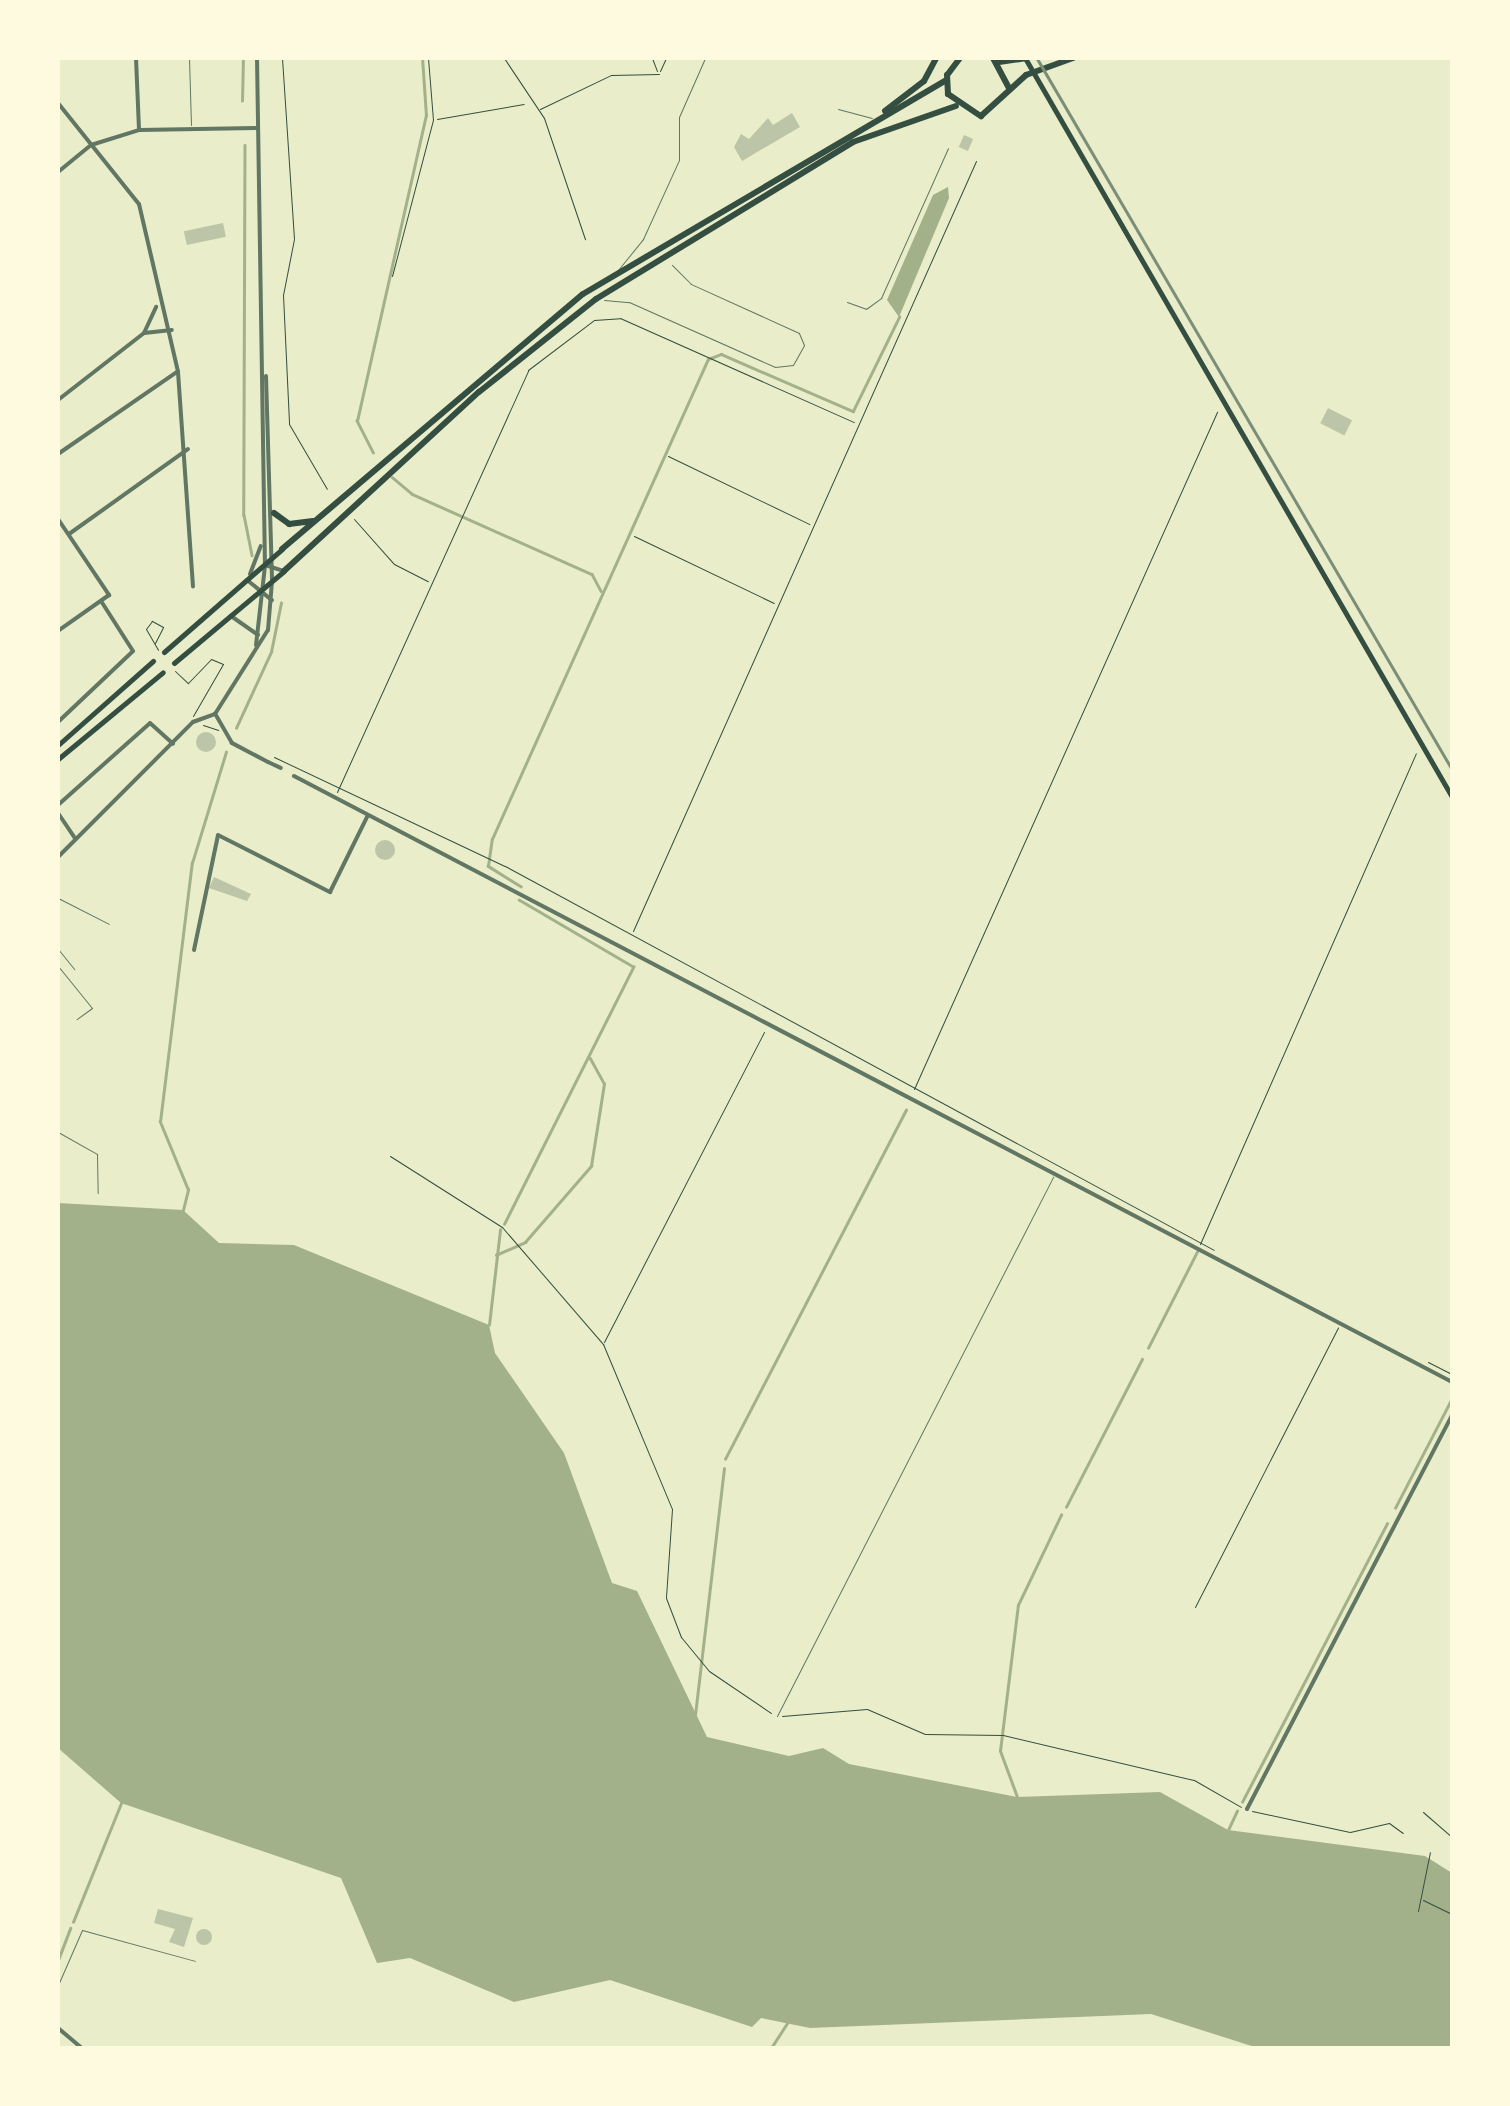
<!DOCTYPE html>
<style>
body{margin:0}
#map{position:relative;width:1510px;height:2106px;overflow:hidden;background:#e9edc9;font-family:Karla,sans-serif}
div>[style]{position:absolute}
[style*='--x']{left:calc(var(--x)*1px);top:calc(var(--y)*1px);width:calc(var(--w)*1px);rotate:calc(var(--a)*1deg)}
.water>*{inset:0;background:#a3b18a}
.stream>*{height:2.5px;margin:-1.25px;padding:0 1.25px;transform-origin:1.25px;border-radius:1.25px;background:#a3b18a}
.building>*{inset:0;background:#bcc5a7;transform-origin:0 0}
.round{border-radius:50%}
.path>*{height:1px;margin:-0.5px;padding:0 0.5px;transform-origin:0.5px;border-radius:0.5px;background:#344e41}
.service>*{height:1px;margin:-0.5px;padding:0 0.5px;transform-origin:0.5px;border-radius:0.5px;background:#617663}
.minor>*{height:4px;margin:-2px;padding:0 2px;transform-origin:2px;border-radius:2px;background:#617663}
.tertiary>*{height:4px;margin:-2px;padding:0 2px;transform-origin:2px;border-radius:2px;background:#617663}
.primary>*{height:5px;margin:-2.5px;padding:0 2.5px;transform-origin:2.5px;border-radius:2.5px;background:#344e41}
.motorway>*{height:6px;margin:-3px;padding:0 3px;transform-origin:3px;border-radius:3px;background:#344e41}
.rail>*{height:2.5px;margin:-1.25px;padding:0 1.25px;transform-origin:1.25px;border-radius:1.25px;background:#7c8e77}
span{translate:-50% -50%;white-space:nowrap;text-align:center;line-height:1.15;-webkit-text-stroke:10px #fefae0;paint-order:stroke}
.frame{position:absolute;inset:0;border:60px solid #fefae0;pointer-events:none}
</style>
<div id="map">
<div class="water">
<div style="clip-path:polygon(948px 187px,949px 198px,899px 317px,887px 300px,933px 195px)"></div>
<div style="clip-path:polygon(58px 1203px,183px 1210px,219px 1243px,294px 1245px,489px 1325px,495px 1353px,564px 1453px,612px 1583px,637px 1591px,707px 1737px,789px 1756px,823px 1748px,849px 1764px,1017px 1797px,1160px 1792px,1228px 1830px,1425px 1856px,1452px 1873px,1452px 2048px,1258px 2048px,1151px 2014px,810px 2028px,761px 2018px,752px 2027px,610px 1980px,514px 2002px,410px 1958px,377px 1963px,341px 1878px,121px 1803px,58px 1748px)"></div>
</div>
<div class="stream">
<div style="--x:242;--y:101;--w:43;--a:-88.7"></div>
<div style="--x:245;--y:145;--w:370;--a:90.2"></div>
<div style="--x:244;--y:515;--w:41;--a:78.7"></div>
<div style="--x:373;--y:453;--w:36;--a:-117"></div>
<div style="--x:357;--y:421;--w:313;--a:-77.3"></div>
<div style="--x:426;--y:116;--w:58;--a:-93.9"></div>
<div style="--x:392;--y:477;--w:26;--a:40"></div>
<div style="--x:412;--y:494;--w:197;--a:24"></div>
<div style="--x:592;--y:574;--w:19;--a:62"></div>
<div style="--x:236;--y:728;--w:84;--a:-65.3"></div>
<div style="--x:271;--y:652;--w:50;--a:-78.5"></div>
<div style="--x:521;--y:887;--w:39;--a:-148"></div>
<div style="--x:488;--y:866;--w:27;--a:-82"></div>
<div style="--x:492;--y:839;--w:526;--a:-65.77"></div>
<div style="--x:708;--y:359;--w:14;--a:-21"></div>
<div style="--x:721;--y:354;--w:144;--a:23.4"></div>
<div style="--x:853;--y:411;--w:105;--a:-63.9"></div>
<div style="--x:183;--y:1210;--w:21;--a:-76"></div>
<div style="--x:188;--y:1190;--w:74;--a:-112.4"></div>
<div style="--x:160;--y:1122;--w:261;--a:-83"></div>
<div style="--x:192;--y:863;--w:116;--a:-73"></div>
<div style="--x:504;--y:1224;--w:288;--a:-63.3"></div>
<div style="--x:633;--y:967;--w:132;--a:-149.6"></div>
<div style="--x:496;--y:1255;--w:32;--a:-24"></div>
<div style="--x:525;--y:1242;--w:101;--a:-49"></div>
<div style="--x:591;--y:1166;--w:83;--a:-81"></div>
<div style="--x:604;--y:1084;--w:29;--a:-119"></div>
<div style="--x:489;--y:1325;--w:96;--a:-83.4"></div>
<div style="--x:1148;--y:1348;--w:108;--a:-63"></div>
<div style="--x:725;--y:1459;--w:393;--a:-62.6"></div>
<div style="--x:1066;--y:1507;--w:166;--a:-62.8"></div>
<div style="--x:1395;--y:1508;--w:124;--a:-62.6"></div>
<div style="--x:695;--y:1715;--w:248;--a:-83.3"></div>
<div style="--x:1017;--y:1797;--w:49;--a:-110.3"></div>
<div style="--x:1000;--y:1751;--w:147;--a:-83"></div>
<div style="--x:1018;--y:1605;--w:100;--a:-64.5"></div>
<div style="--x:1242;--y:1802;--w:314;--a:-62.5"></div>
<div style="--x:1228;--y:1830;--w:21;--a:-65"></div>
<div style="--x:73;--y:1922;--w:128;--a:-68"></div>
<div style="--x:58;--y:1960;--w:34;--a:-69"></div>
<div style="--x:771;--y:2048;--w:30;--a:-57"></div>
</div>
<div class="building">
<div style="clip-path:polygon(792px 113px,800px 127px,742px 161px,734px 147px,741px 134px,749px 139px,768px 118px,773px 125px)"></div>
<div style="left:964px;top:135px;width:10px;height:13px;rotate:24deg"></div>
<div style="left:223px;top:223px;width:14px;height:40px;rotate:78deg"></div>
<div style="left:1328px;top:408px;width:27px;height:17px;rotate:27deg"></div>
<div class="round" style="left:196px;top:732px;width:20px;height:20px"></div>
<div class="round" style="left:375px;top:840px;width:20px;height:20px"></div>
<div style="clip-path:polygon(214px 877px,251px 894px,247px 901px,209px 888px)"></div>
<div style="clip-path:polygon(158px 1909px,193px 1918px,184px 1947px,169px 1942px,175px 1929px,154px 1923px)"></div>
<div class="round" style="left:196px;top:1929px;width:16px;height:16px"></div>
</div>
<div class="path">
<div style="--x:282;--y:58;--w:181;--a:86.2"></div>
<div style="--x:294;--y:239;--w:57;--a:101.1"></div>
<div style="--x:283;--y:295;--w:129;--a:87.3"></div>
<div style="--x:289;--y:424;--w:75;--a:59.7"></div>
<div style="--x:504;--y:58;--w:72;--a:56.3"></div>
<div style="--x:544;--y:118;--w:128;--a:71.3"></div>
<div style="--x:652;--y:58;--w:14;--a:69"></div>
<div style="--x:660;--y:71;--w:14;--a:-65"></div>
<div style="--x:540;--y:109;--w:79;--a:-25.6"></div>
<div style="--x:611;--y:75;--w:48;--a:-1.2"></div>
<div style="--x:437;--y:119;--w:88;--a:-9.8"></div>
<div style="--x:392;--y:276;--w:161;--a:-75.3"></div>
<div style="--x:433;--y:120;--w:62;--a:-94.6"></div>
<div style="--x:668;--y:456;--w:157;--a:25.7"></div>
<div style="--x:354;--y:519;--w:60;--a:48.4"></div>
<div style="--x:394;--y:564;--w:38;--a:27"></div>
<div style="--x:634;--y:536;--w:155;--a:25.6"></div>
<div style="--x:155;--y:643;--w:18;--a:-63"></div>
<div style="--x:163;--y:627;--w:13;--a:-151"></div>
<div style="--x:152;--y:621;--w:10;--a:127"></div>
<div style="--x:146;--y:629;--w:24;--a:60"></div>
<div style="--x:175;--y:671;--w:18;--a:43"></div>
<div style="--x:188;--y:683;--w:33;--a:-46"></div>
<div style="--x:211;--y:659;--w:13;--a:23"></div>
<div style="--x:223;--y:664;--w:60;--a:120"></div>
<div style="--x:203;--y:725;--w:16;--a:18"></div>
<div style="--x:274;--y:757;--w:255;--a:25.3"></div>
<div style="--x:505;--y:866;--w:806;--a:28.44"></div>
<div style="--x:337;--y:792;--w:463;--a:-65.6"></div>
<div style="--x:528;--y:370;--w:83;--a:-37.1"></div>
<div style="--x:594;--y:320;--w:26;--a:-4"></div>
<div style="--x:620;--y:318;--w:256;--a:24"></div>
<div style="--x:633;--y:931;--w:843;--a:-65.99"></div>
<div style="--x:914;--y:1089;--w:742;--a:-65.89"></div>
<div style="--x:390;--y:1156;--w:133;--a:32.4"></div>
<div style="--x:502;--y:1227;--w:155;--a:49.2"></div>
<div style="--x:603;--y:1344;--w:179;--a:67.3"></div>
<div style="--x:672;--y:1509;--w:89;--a:93.9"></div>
<div style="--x:666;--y:1598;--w:42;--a:69"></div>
<div style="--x:681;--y:1637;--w:44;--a:50.5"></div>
<div style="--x:709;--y:1671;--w:75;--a:34.1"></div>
<div style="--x:1200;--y:1244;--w:536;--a:-66.25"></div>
<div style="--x:604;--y:1342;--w:349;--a:-62.7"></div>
<div style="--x:1428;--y:1362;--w:27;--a:27"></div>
<div style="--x:1195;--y:1607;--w:314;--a:-62.9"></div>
<div style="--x:782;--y:1716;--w:85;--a:-4.7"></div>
<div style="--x:867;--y:1709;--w:63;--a:23.3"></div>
<div style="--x:925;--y:1734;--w:78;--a:0.7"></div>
<div style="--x:1003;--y:1735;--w:196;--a:13.3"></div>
<div style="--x:1194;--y:1780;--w:54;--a:29.9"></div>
<div style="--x:1252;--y:1811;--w:100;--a:12.1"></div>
<div style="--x:1350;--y:1832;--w:40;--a:-13"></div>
<div style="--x:1389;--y:1823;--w:17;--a:36"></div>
<div style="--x:1423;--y:1812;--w:38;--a:41"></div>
<div style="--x:1423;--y:1900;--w:32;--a:26"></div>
<div style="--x:1418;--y:1911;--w:60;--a:-78.5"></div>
</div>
<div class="service">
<div style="--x:189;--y:58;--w:67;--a:88.3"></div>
<div style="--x:838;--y:109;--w:35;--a:15"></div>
<div style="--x:618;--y:270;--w:40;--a:-51"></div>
<div style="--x:643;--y:239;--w:87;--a:-65.5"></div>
<div style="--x:679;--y:160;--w:43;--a:-90"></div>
<div style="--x:679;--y:117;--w:64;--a:-66.2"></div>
<div style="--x:604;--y:300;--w:25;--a:5"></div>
<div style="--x:629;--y:302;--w:160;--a:24"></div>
<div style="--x:775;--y:367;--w:18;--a:-6"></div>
<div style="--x:793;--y:365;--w:23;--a:-61"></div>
<div style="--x:804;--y:345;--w:13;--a:-113"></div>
<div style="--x:799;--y:333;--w:119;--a:-155.6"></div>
<div style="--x:691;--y:284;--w:27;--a:-135"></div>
<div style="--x:847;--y:302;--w:20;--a:20"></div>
<div style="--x:866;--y:309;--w:19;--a:-36"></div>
<div style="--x:881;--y:298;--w:164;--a:-65.9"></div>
<div style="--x:58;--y:898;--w:57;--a:27"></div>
<div style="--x:58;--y:949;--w:26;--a:51"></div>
<div style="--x:58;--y:966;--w:54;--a:51"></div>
<div style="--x:92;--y:1008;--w:19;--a:144"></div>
<div style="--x:58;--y:1132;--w:45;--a:29.4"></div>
<div style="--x:97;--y:1154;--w:39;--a:89"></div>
<div style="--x:777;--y:1716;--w:606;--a:-62.88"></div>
<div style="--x:58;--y:1985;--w:60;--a:-66.4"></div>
<div style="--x:82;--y:1930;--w:117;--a:15.3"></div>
</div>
<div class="minor">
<div style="--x:136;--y:58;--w:72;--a:87.6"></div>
<div style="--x:58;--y:103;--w:129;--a:51.3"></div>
<div style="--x:139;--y:204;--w:172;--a:76.9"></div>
<div style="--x:178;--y:372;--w:215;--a:86"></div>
<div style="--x:58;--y:172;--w:43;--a:-39.3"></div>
<div style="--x:91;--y:145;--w:50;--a:-17.4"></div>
<div style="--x:139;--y:130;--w:119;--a:-1"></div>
<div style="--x:144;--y:333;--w:28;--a:-6"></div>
<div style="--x:58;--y:400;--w:109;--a:-37.9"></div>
<div style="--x:144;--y:333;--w:29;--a:-65"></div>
<div style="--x:58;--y:454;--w:145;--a:-34.6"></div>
<div style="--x:58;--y:519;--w:92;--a:56.1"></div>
<div style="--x:109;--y:595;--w:62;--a:144.8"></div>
<div style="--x:69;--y:534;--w:146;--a:-35.5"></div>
<div style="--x:247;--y:580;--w:32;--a:39"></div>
<div style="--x:231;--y:616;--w:33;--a:35"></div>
<div style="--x:256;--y:645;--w:80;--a:-83.5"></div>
<div style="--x:58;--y:722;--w:103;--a:-43.4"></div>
<div style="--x:133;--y:651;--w:59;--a:-122.6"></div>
<div style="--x:268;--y:762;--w:41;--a:-152.2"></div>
<div style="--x:232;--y:743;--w:34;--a:-120"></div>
<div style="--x:215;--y:714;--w:99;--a:-57.8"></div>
<div style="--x:268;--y:630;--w:49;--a:-85.3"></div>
<div style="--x:58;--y:805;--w:123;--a:-41.7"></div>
<div style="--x:150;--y:723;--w:31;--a:42"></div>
<div style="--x:58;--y:813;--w:30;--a:56"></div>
<div style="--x:58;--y:857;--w:191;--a:-45"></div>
<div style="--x:193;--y:722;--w:23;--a:-20"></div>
<div style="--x:194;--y:950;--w:117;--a:-78.2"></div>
<div style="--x:218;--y:835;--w:126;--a:27"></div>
<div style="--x:330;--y:892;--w:84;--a:-63.7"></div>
<div style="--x:1247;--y:1809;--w:443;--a:-62.5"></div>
<div style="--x:58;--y:2028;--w:31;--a:40"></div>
</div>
<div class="tertiary">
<div style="--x:257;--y:58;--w:507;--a:89.1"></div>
<div style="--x:265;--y:565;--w:20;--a:18"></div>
<div style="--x:266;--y:376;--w:204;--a:88.3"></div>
<div style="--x:250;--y:574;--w:30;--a:-69"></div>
<div style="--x:268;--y:762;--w:14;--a:25"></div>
<div style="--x:294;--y:776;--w:1307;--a:27.62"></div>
</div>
<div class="primary">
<div style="--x:1025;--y:58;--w:853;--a:59.98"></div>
<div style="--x:164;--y:652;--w:157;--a:-41.1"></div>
<div style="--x:174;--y:663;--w:143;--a:-39.9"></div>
<div style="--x:58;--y:745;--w:127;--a:-41.5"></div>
<div style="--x:58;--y:759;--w:136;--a:-39.6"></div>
</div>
<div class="motorway">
<div style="--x:960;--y:58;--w:21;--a:127"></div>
<div style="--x:947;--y:75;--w:19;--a:87"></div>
<div style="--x:948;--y:94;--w:40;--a:34"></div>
<div style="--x:981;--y:116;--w:61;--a:-42.3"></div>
<div style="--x:1026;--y:75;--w:50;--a:-19.9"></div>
<div style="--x:993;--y:58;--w:34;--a:62"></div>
<div style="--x:999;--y:62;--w:28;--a:-8"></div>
<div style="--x:885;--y:111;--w:49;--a:-37.6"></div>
<div style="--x:924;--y:81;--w:26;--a:-62"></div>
<div style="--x:274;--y:513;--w:19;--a:36"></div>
<div style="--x:289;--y:524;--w:24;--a:-7"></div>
<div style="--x:282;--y:549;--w:394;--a:-40.3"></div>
<div style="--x:583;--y:294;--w:421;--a:-30.5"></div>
<div style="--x:284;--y:571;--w:265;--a:-42.6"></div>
<div style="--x:479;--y:392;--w:149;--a:-38.5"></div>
<div style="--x:596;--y:299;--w:301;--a:-31.4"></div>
<div style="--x:853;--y:142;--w:109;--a:-19.3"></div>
</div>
<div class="rail">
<div style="--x:1037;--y:58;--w:823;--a:59.73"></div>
</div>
<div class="frame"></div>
</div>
